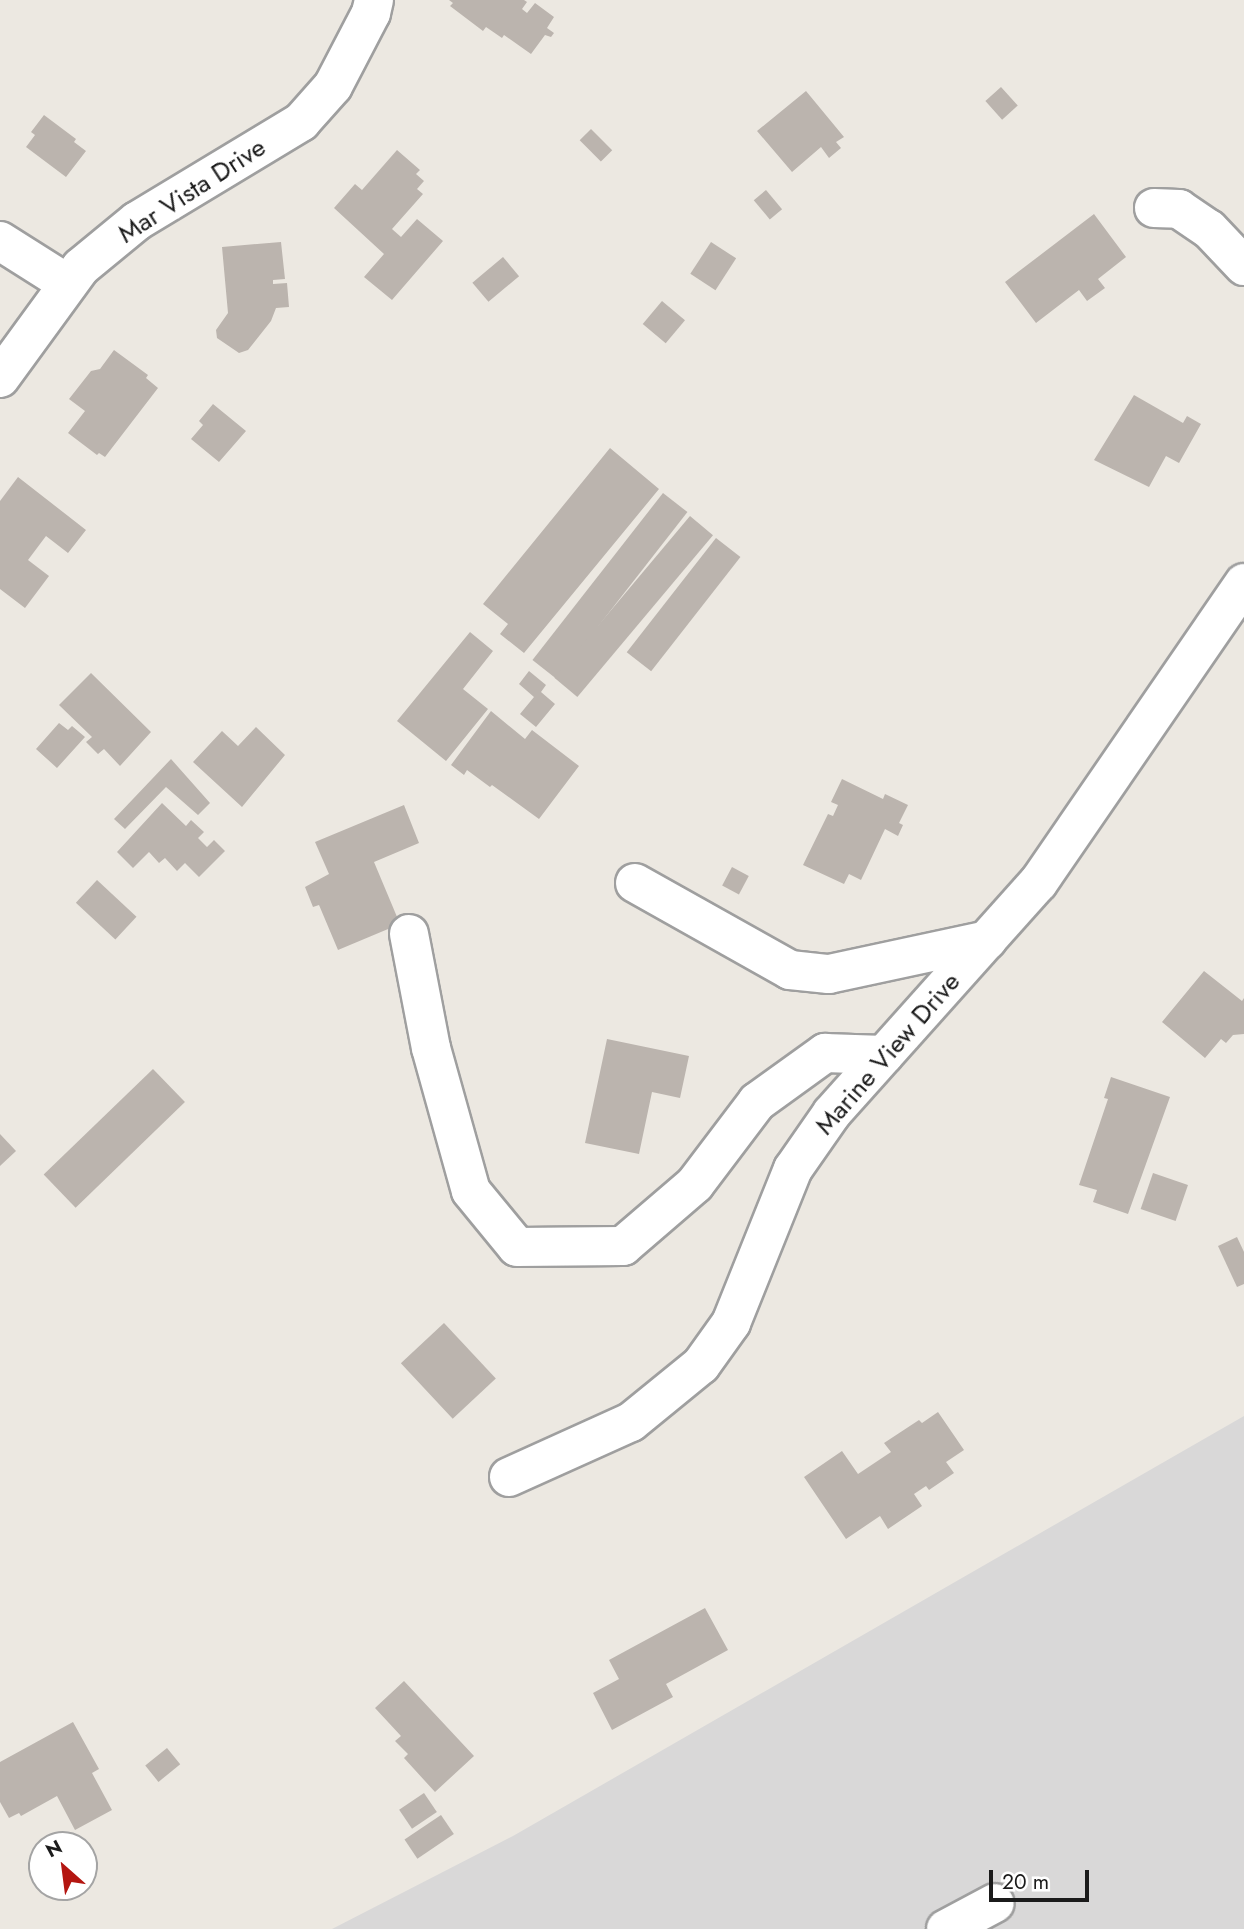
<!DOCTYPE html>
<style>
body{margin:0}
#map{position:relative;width:1244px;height:1929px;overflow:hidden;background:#ece8e1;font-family:Jost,sans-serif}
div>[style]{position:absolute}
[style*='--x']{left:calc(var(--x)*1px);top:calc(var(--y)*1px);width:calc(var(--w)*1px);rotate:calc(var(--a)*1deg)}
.residential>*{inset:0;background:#d9d8d8}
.building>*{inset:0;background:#bbb4ae;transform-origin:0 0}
.roads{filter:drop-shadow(2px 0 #9f9f9f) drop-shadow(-2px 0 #9f9f9f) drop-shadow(0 2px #9f9f9f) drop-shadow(0 -2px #9f9f9f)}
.minor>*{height:38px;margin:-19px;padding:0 19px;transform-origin:19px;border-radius:19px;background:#fff}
span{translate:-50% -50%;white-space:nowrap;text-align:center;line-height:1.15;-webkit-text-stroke:6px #fff;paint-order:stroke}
.street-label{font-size:26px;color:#1b1b1b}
.north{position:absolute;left:28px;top:1831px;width:70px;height:70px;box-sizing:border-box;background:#fff;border:2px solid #a4a4a4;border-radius:50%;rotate:332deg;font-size:19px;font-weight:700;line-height:28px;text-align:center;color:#1b1b1b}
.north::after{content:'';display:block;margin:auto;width:24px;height:32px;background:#b41611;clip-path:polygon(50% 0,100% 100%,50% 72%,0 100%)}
.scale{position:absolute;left:989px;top:1870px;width:100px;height:32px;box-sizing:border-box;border:4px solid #1b1b1b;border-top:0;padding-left:9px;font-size:21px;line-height:24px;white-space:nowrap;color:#1b1b1b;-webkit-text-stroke:5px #fff;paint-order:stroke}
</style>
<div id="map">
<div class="residential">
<div style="clip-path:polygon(1244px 1416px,1244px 1929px,332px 1929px,513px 1836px)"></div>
</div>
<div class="building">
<div style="clip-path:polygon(449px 0,524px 0,527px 2px,522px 9px,527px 13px,535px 3px,554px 17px,547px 28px,554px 33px,551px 37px,545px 35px,531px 54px,504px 35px,502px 38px,486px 27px,483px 31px,450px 6px,453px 3px)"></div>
<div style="left:1001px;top:87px;width:25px;height:21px;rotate:48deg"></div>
<div style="clip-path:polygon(806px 91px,844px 137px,836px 142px,841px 148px,829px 158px,821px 147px,792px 172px,757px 131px)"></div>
<div style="clip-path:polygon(44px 115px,76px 139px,74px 142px,86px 151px,66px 177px,26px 147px,35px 135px,31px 132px)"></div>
<div style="left:591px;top:129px;width:30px;height:16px;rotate:45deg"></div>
<div style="clip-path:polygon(397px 150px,420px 170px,416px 174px,424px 181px,417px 189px,423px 194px,392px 229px,401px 237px,417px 219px,443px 241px,392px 300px,364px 277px,384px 254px,334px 208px,355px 184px,362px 190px)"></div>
<div style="left:766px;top:190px;width:25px;height:16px;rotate:50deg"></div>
<div style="clip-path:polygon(1094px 214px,1126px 257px,1098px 279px,1105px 288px,1087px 301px,1079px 290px,1036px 323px,1005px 282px)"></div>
<div style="clip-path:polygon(281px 242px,285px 279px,273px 280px,273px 284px,287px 283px,289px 307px,276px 308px,271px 321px,248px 350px,239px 353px,217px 338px,216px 330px,228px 313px,222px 247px)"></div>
<div style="left:711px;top:242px;width:30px;height:38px;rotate:33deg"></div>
<div style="left:503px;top:257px;width:25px;height:40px;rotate:50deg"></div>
<div style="left:662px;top:301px;width:30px;height:30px;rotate:40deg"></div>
<div style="clip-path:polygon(114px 350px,148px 375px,146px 378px,158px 388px,105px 457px,99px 453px,97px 455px,68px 433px,85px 411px,69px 399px,91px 371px,100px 369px)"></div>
<div style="clip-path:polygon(1134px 395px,1183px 423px,1187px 416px,1201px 424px,1179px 463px,1166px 456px,1149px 487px,1094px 460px)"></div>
<div style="clip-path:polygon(213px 404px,246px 431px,219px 462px,191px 439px,203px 425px,199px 421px)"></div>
<div style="clip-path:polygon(610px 448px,659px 489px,524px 653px,500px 634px,508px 624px,483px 604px)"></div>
<div style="clip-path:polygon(18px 477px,86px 530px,68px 553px,46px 536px,28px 560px,49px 576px,25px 608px,0 589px,0 501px)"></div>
<div style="left:663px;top:493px;width:31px;height:212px;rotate:38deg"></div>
<div style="left:690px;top:516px;width:30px;height:211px;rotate:40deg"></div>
<div style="left:716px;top:538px;width:31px;height:145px;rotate:38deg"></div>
<div style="clip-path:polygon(470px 632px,493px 651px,463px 689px,488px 709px,446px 761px,397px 721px)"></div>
<div style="clip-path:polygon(529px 671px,546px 685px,541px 692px,555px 704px,536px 727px,520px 714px,534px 697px,519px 684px)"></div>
<div style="clip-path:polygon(91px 673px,151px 732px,120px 766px,104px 749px,98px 754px,86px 742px,92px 737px,59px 705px)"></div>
<div style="clip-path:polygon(491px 711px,525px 739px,532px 730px,579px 766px,539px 819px,492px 785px,490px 787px,467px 770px,464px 775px,451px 765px)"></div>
<div style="clip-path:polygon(59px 723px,68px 730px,72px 726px,85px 737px,57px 768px,36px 749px)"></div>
<div style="clip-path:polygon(256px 727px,285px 755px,242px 807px,193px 762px,222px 731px,238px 746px)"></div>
<div style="clip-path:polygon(171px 759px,210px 803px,198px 815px,166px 787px,125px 829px,114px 819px)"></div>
<div style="clip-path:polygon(842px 779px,883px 799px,885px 794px,908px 805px,899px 823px,903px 825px,898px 836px,885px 829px,861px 880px,849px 874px,844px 884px,803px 865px,828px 814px,833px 816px,838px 805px,831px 802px)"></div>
<div style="clip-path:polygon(162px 803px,186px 826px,191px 820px,204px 832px,198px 838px,207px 847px,214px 840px,225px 851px,199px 877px,185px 863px,177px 871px,165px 858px,159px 863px,149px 852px,133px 868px,117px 852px)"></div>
<div style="clip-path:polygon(404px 805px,419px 843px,374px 862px,400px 924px,338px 950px,319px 905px,313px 907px,305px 887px,329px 874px,315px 842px)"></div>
<div style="left:732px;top:867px;width:19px;height:21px;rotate:28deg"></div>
<div style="left:97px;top:880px;width:54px;height:31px;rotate:43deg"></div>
<div style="clip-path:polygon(1204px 971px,1242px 1001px,1244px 998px,1244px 1034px,1233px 1035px,1226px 1043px,1221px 1039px,1205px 1058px,1162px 1022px)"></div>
<div style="clip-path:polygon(607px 1039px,689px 1056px,680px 1098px,652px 1092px,639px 1154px,585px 1143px)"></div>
<div style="left:153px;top:1069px;width:46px;height:152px;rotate:46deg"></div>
<div style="clip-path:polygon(1111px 1077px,1170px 1097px,1128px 1214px,1093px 1202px,1097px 1190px,1079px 1185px,1108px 1099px,1104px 1098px)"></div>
<div style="clip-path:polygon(0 1134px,16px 1151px,0 1166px)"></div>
<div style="left:1153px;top:1173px;width:37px;height:38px;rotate:19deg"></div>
<div style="clip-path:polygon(1237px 1237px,1244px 1252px,1244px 1284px,1237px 1287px,1218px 1246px)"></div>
<div style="left:444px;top:1323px;width:76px;height:59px;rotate:47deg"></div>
<div style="clip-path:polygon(938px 1412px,964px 1450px,946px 1462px,954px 1473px,929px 1490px,926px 1486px,914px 1494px,922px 1506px,888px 1529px,880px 1516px,846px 1539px,804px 1477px,842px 1451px,858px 1474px,891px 1452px,884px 1443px,919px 1420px,922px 1423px)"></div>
<div style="clip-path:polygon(705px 1608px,728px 1650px,666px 1684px,673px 1697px,612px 1730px,593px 1693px,619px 1679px,609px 1660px)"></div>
<div style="clip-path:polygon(404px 1681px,474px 1756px,435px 1792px,404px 1758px,408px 1754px,395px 1741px,401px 1736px,375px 1708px)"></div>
<div style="clip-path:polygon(73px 1722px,99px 1769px,92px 1773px,112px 1810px,75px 1830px,57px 1796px,21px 1816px,19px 1813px,9px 1818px,0 1802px,0 1762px)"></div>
<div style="left:167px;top:1748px;width:21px;height:28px;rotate:51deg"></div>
<div style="left:424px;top:1793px;width:23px;height:30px;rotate:56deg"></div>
<div style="left:441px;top:1815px;width:23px;height:44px;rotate:56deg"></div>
</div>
<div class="roads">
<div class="minor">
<div style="--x:1154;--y:208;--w:25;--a:2"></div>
<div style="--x:1179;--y:209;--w:36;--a:34"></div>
<div style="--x:1209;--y:229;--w:51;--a:46.6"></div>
<div style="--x:0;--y:241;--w:80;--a:32.3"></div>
<div style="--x:0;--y:378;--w:137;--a:-53.9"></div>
<div style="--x:81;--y:267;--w:72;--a:-39.4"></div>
<div style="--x:137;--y:221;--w:192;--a:-31.1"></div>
<div style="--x:301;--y:122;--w:48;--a:-48.4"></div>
<div style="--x:333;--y:86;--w:82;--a:-62.5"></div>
<div style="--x:371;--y:13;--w:13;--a:-77"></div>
<div style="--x:635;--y:883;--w:178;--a:29.3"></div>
<div style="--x:790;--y:970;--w:39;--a:6"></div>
<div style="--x:829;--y:974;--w:162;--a:-12.1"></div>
<div style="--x:409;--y:934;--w:116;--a:79.1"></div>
<div style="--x:431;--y:1048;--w:148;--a:74.4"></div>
<div style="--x:471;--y:1191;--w:72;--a:50.6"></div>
<div style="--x:517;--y:1247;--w:106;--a:-0.5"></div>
<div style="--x:623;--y:1246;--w:95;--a:-40.7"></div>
<div style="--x:695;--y:1184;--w:103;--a:-52.9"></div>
<div style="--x:757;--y:1102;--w:84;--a:-35.8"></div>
<div style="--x:825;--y:1053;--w:59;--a:1.9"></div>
<div style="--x:509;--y:1477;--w:134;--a:-24.3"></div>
<div style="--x:631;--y:1422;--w:90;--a:-39.2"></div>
<div style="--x:701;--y:1365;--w:52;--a:-54.5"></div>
<div style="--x:731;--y:1323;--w:166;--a:-68.1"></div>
<div style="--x:793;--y:1169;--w:68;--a:-55.1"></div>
<div style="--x:832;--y:1113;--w:309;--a:-48.2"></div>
<div style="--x:1038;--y:883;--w:364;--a:-55.5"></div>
<div style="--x:946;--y:1929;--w:55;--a:-28"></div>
</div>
</div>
<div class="street-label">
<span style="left:192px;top:191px;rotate:-33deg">Mar Vista Drive</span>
<span style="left:888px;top:1054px;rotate:-49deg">Marine View Drive</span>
</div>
<div class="north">N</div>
<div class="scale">20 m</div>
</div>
